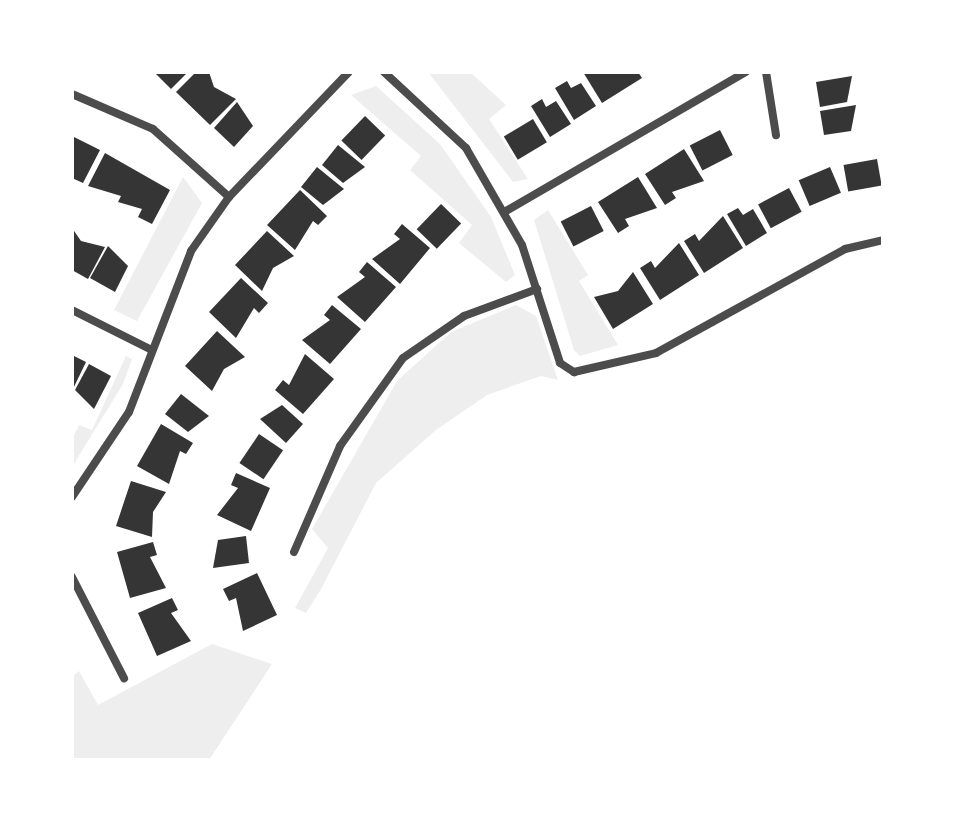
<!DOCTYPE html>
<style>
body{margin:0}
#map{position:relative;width:955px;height:832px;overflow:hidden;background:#fff;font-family:Manrope,sans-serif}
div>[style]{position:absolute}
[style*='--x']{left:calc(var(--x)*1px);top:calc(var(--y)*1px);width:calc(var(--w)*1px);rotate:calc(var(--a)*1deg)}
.green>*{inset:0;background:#eee}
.building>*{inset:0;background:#353535;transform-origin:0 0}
.minor>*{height:8px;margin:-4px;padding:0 4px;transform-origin:4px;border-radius:4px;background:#4c4c4c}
span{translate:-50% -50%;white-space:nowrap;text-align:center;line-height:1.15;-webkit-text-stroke:8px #fff;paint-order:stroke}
.frame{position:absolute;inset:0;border:74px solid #fff;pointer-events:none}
</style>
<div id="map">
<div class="green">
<div style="clip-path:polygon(428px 72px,470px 72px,506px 105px,489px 119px,528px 179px,513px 182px)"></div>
<div style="clip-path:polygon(376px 86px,440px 144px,491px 217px,515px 275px,506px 282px,459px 243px,472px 225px,410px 170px,421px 156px,351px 95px)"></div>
<div style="clip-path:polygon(183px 177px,202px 203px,137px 321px,114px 310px)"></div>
<div style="clip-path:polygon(548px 210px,588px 275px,579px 281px,618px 345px,580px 356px,574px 350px,534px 220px)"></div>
<div style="clip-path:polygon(516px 305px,536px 316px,558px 380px,541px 376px,487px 395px,436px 430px,376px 483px,321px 589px,306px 613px,295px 608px,328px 548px,312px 529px,397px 381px,451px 332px)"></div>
<div style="clip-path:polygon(126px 356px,132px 359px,123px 384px,72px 467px,72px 439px,79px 425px,92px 430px)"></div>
<div style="clip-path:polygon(212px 644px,272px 664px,209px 760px,72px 760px,72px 677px,79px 671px,98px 705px)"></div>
</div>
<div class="building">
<div style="clip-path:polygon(154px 72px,188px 72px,171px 89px)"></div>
<div style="clip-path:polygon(196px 72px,209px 72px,214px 87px,236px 99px,210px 125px,176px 92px)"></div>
<div style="clip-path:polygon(583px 72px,638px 72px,642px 78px,602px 103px)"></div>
<div style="clip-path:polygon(852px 76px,847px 102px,820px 107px,816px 82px)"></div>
<div style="clip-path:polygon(567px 81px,571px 88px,581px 83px,596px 106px,574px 120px,555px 88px)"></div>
<div style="clip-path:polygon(542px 99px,546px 107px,556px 101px,571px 124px,550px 137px,531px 106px)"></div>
<div style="clip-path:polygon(237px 102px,253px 126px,234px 147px,214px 128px)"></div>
<div style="clip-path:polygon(856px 105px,851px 131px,824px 135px,820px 111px)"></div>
<div style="left:365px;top:116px;width:28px;height:34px;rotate:44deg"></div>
<div style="left:533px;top:119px;width:27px;height:34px;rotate:59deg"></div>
<div style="left:720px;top:130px;width:28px;height:34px;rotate:63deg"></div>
<div style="clip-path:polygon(72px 136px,100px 150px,83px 183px,72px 178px)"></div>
<div style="clip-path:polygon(338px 145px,365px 167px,343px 183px,322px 165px)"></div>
<div style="clip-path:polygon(684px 149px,704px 181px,672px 192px,676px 198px,665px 205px,645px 174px)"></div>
<div style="clip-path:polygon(105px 153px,170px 190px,152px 224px,138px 217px,142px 209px,118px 202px,121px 196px,88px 186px)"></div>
<div style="left:877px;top:159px;width:27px;height:34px;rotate:80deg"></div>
<div style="clip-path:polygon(317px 167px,344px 189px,323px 205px,301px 187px)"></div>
<div style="left:830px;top:167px;width:28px;height:34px;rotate:67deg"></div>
<div style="clip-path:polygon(638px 177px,657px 208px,625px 219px,629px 226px,618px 233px,598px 202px)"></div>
<div style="left:789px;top:188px;width:27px;height:35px;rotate:62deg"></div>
<div style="clip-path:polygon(300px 190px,327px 216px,318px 225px,313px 221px,295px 250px,267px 225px)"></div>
<div style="left:441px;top:204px;width:28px;height:35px;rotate:44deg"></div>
<div style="left:591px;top:206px;width:28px;height:34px;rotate:63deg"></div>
<div style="clip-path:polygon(738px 208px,743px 215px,753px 209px,767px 233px,746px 246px,727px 214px)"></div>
<div style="clip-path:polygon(723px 216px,743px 248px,704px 273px,684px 241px,695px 234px,699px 241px)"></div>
<div style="clip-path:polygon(402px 224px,430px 248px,400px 284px,372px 259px,400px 239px,394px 234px)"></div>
<div style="clip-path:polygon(72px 228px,81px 241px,105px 247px,88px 279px,72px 270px)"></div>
<div style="clip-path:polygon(267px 231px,294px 256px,273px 268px,262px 291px,235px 265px)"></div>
<div style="clip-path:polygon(679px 243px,699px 275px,660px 300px,640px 268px,651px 261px,655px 268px)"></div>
<div style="clip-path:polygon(108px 246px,128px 266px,115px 292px,90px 278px)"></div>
<div style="clip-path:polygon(367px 262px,396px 287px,365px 322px,337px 297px,365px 277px,359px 272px)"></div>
<div style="clip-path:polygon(633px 272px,653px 304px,613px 329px,594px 297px,618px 291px)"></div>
<div style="clip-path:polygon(241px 278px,268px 303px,259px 313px,254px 308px,236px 338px,209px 312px)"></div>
<div style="clip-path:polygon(332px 305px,361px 329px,330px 364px,302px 340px,330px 320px,324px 315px)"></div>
<div style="clip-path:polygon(217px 331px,245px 357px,224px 369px,212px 391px,185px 366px)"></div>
<div style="clip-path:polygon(305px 354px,334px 379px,303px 414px,275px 390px,283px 380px,289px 385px)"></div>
<div style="clip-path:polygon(72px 355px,86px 362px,72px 391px)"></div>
<div style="clip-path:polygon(89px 364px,111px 376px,94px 409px,75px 390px)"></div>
<div style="clip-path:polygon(181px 394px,209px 416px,188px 432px,165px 414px)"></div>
<div style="clip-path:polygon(282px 405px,303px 424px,286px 443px,260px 419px)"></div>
<div style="clip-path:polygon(161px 424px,193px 443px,186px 454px,180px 451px,169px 484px,137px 466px)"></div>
<div style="left:259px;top:434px;width:29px;height:35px;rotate:34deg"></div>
<div style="clip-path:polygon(236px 473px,270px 488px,251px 531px,217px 515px,238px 488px,231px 485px)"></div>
<div style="clip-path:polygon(131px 481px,166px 492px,153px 512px,152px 537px,116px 526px)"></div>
<div style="clip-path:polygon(246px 536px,249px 563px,213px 568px,218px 540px)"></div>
<div style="clip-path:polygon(153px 542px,157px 555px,150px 557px,166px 588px,130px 598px,117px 552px)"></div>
<div style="clip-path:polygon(257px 573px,277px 615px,243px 631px,236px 598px,229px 601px,223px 589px)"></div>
<div style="clip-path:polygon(172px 598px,178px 610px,171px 613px,191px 641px,157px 656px,138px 613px)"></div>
</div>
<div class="minor">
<div style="--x:384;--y:72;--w:112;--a:42.8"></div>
<div style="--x:466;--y:148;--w:112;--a:60"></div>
<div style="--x:522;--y:245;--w:124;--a:72.1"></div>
<div style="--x:560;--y:363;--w:17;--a:33"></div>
<div style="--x:574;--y:372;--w:84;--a:-13"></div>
<div style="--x:656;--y:353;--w:216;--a:-28.8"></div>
<div style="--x:845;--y:249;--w:39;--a:-13"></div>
<div style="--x:766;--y:72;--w:64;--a:81"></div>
<div style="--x:72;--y:94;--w:88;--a:23.4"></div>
<div style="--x:153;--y:129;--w:102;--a:41.8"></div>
<div style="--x:506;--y:211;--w:277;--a:-30.1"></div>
<div style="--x:72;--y:310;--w:87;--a:26.6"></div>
<div style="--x:72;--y:497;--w:102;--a:-56.2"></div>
<div style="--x:129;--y:412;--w:173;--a:-68.9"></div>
<div style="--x:191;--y:251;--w:66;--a:-54.9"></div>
<div style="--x:229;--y:197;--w:173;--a:-46.2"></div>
<div style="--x:294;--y:552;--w:116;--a:-66.5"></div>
<div style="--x:340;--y:446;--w:108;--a:-54.4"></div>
<div style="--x:403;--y:358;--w:74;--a:-34.5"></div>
<div style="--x:464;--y:316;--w:78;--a:-20.3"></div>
<div style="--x:72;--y:577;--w:114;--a:62.8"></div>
</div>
<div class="frame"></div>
</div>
